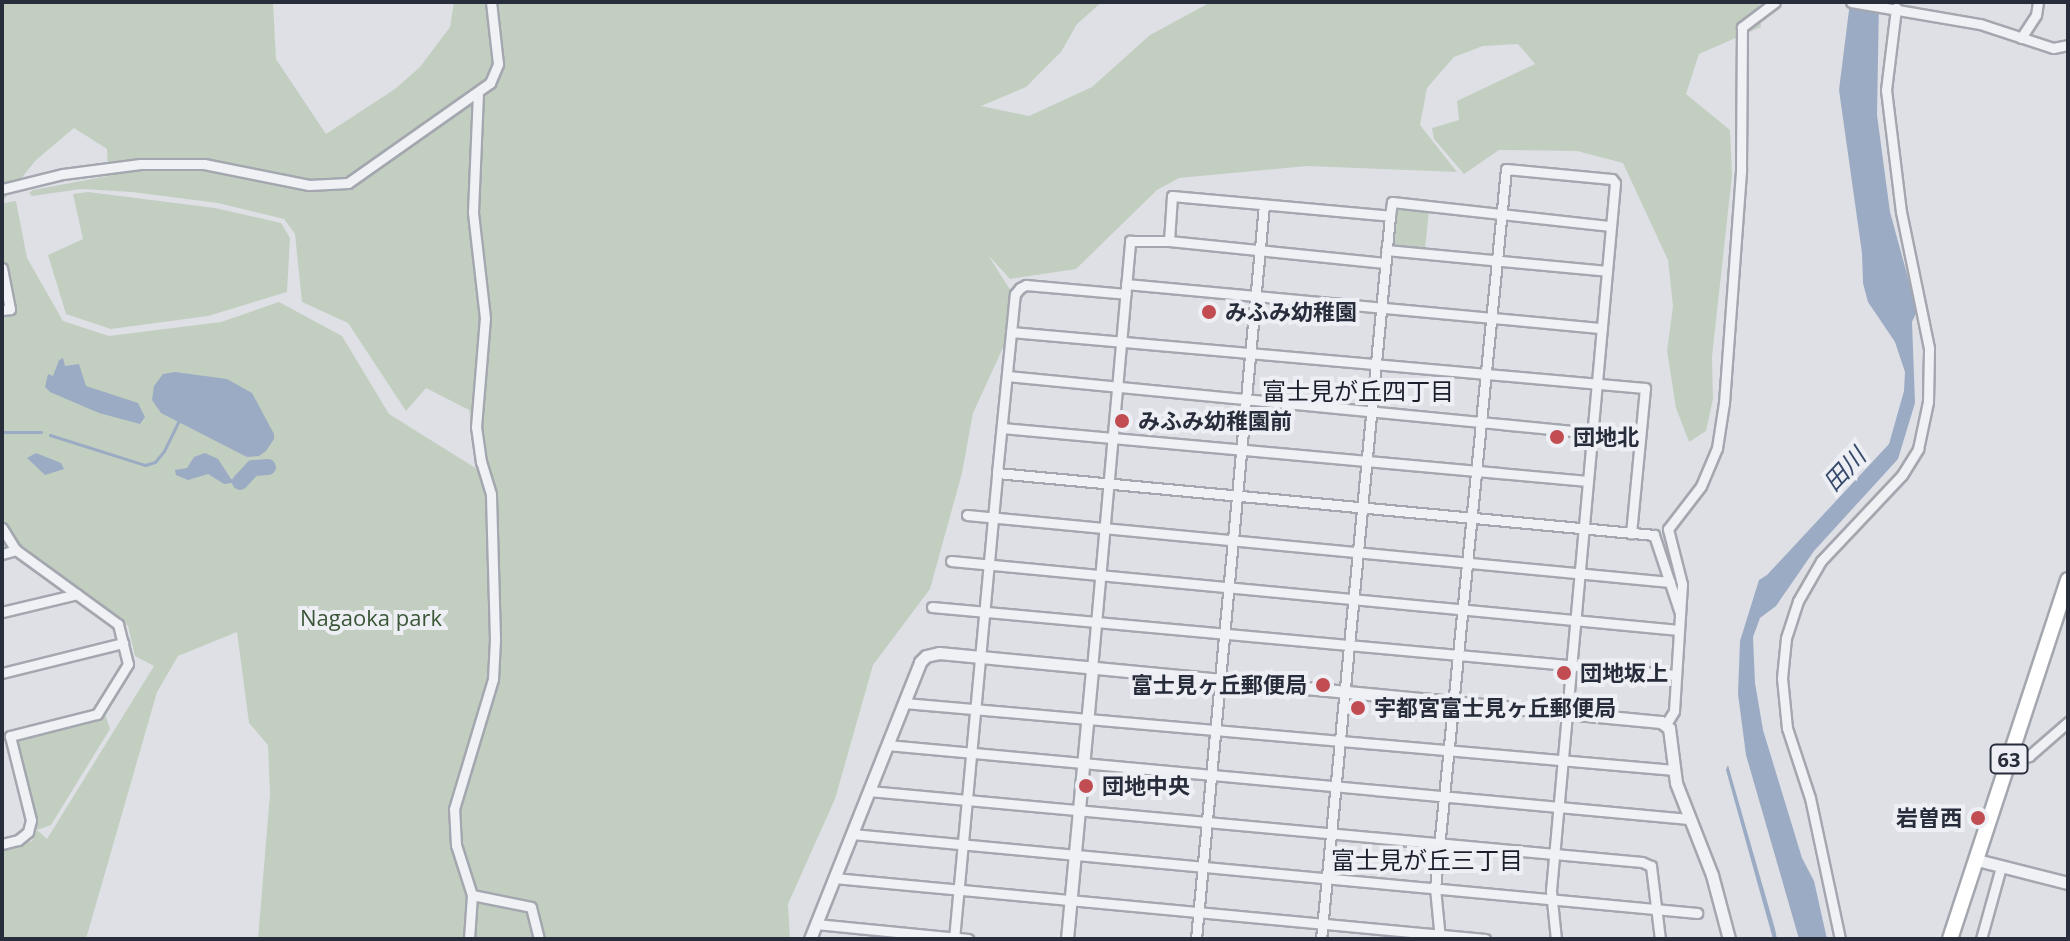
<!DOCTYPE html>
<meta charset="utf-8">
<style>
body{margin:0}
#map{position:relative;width:2070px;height:941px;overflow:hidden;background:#dee0e6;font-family:"Open Sans","Noto Sans JP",sans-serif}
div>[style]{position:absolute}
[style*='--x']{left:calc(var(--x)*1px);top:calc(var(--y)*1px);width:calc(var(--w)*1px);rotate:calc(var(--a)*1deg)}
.green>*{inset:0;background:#c2cfc0;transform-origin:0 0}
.water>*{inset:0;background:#9babc3}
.stream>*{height:3px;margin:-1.5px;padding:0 1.5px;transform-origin:1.5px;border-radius:1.5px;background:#9babc3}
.river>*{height:16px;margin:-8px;padding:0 8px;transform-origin:8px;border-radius:8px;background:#9babc3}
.roads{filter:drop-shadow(2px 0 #a4a7af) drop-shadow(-2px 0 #a4a7af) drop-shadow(0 2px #a4a7af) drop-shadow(0 -2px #a4a7af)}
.minor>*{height:9px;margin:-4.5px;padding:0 4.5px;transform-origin:4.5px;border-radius:4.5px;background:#f0f1f5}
.tertiary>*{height:11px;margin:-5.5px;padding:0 5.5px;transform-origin:5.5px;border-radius:5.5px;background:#f0f1f5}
.primary>*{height:14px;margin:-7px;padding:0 7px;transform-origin:7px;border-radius:7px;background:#fff}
.dots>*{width:22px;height:22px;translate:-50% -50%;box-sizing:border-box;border:4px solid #edeff4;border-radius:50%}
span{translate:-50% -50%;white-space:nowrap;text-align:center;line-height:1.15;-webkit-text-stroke:8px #edeff4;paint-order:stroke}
.shield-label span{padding:2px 6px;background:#edeff4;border:2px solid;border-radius:6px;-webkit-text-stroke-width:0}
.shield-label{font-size:20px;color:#282d3b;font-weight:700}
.poi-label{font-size:22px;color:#282d3b;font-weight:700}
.left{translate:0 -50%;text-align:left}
.right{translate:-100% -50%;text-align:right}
.park-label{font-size:22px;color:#3a5637}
.neighbourhood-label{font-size:24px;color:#1b1f2c}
.water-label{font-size:24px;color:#36496b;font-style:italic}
.frame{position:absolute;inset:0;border:4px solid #282d3b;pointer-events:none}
</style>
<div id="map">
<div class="green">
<div style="clip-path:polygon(2px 2px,273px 2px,276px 59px,326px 134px,395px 89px,420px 67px,450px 27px,454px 2px,1102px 2px,1077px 24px,1061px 52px,1026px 87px,981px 106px,1029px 116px,1092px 87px,1150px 35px,1211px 2px,1759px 2px,1761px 27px,1699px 54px,1686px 94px,1730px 130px,1732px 175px,1712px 357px,1713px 399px,1706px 431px,1689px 442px,1676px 408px,1667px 351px,1673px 306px,1668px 260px,1623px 163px,1577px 151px,1499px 150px,1464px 174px,1434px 139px,1432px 128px,1459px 120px,1457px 101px,1535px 64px,1518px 44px,1483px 46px,1454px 57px,1427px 88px,1420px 125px,1457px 172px,1307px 166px,1179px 178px,1157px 190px,1076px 269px,1010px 279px,988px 255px,1014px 296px,1007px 339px,973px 413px,962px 473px,930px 589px,873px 665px,835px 799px,788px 904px,790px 939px,258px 939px,270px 794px,268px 745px,249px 723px,237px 632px,178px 656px,157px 692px,86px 939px,2px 939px,2px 851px,32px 841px,37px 830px,14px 737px,105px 714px,110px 729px,51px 825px,37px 830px,47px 839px,154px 666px,135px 656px,128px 626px,19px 543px,2px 520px,2px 313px,14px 310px,2px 256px,4px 203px,16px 201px,27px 258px,63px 321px,109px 336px,221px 322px,279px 302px,342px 336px,389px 414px,477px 469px,483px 486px,469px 410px,426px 388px,406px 411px,348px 323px,302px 302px,295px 234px,284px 219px,218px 203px,132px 192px,81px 189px,32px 196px,29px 193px,33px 190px,108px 176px,107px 149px,74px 128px,36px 160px,2px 202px)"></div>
<div style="clip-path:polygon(88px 192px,215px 208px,281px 223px,290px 238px,287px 292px,208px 316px,111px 329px,66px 314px,48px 255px,83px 239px,73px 194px)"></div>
<div style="left:1398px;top:209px;width:31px;height:38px;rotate:6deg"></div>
</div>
<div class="water">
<div style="clip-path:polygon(1850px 2px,1879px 2px,1877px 115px,1890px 212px,1917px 311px,1912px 322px,1915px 403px,1898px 459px,1814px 551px,1776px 606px,1760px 618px,1753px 637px,1755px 683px,1763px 730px,1802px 858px,1814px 881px,1827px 939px,1799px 939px,1746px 755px,1738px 694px,1740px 641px,1759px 580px,1767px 575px,1889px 444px,1904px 391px,1905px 372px,1895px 342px,1868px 302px,1863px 283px,1862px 253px,1839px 90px)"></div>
<div style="clip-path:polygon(63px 358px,65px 366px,79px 364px,86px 386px,138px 403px,145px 417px,140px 424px,99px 413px,50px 392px,45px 387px,48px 374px,53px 376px,59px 360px)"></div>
<div style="clip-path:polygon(175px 372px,227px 379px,252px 393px,274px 434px,274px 439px,266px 451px,259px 456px,247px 457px,161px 413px,152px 400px,154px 386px,163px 374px)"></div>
<div style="clip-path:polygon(36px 453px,61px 463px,64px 469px,45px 475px,27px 458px)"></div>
<div style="clip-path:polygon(205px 453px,218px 459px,231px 479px,240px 482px,224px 484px,208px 474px,188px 480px,176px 475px,175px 470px,187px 468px,194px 457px)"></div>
<div style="clip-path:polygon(1728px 765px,1775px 929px,1777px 939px,1773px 939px,1726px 770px)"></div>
</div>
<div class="stream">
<div style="--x:2;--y:432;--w:39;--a:0"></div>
<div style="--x:50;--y:435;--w:100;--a:17.5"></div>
<div style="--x:145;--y:465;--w:10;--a:-17"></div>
<div style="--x:155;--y:462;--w:14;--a:-51"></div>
<div style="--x:164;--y:451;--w:37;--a:-64"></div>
</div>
<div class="river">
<div style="--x:240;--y:482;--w:19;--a:-47"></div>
<div style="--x:253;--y:468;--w:15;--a:-4"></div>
</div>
<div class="roads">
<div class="minor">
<div style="--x:1851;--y:2;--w:131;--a:9.7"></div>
<div style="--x:1980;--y:24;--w:77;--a:18.2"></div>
<div style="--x:2053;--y:48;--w:15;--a:-11"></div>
<div style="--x:2021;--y:38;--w:27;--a:-57"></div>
<div style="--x:2036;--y:15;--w:13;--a:-81"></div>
<div style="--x:2;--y:189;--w:63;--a:-13.8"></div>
<div style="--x:63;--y:174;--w:78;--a:-7.4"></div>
<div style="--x:140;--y:164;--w:64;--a:0"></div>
<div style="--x:204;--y:164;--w:107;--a:11.3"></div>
<div style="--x:309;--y:185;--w:39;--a:-3"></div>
<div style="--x:348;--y:183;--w:174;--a:-35.2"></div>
<div style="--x:490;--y:83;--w:21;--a:-67"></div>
<div style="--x:498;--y:64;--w:62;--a:-96.4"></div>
<div style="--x:1390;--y:216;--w:14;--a:-82"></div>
<div style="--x:1392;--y:202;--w:220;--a:6.3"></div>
<div style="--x:1169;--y:241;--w:45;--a:-86.2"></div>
<div style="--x:1172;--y:196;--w:219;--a:5.2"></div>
<div style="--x:1390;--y:216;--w:726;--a:95.45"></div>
<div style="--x:1386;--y:250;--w:222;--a:5.4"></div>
<div style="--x:2;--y:268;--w:42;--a:79"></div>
<div style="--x:10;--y:309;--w:8;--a:173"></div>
<div style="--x:1126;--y:284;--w:478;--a:5.3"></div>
<div style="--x:1011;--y:332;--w:636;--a:5.05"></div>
<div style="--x:1645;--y:388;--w:146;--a:95.5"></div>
<div style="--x:1007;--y:376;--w:589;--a:5.56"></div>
<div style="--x:1002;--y:428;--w:588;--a:5.17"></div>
<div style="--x:997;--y:473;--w:180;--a:-84.3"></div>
<div style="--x:1015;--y:294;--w:8;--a:-50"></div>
<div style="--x:1020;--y:288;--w:7;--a:-27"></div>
<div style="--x:1026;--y:285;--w:100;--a:5.1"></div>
<div style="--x:967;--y:515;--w:706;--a:5.44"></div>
<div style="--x:2;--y:528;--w:26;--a:58"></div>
<div style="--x:16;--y:550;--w:126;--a:36"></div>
<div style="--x:118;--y:624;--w:41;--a:76"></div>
<div style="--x:128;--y:664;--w:59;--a:121.8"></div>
<div style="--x:97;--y:714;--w:90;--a:165.8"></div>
<div style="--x:10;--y:736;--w:87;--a:76"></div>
<div style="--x:31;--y:820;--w:12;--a:104"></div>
<div style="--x:28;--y:832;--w:13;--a:141"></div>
<div style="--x:18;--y:840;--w:16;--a:166"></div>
<div style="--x:2;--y:554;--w:15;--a:-16"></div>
<div style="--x:951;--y:561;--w:731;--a:5.41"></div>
<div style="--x:932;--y:607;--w:747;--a:5.22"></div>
<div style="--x:2;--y:612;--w:77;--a:-13.5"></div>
<div style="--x:1092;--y:669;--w:430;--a:-84.9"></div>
<div style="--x:1130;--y:241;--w:39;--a:0"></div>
<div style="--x:1169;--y:241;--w:217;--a:5.8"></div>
<div style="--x:2;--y:673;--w:125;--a:-13.9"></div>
<div style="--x:904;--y:703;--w:773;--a:4.97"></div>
<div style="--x:1666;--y:724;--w:15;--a:-58"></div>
<div style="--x:1674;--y:711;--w:127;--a:-86.4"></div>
<div style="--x:1682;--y:584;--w:57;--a:-104.3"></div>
<div style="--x:1668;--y:529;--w:54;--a:-52.5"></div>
<div style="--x:1701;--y:486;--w:41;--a:-67.2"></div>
<div style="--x:1717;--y:448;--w:46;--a:-81.2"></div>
<div style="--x:1724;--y:403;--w:235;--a:-85.8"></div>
<div style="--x:1741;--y:169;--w:142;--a:-89.6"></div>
<div style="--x:1742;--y:27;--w:41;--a:-37.1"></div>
<div style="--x:887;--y:745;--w:805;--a:5.27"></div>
<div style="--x:2008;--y:761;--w:22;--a:-13"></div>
<div style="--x:2029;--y:756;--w:52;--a:-41.1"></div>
<div style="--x:869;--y:791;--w:776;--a:5.25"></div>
<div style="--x:1642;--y:862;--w:10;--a:24"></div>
<div style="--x:1651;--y:866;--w:74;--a:83"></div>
<div style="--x:852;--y:834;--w:849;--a:5.34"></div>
<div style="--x:834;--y:878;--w:654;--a:5.35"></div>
<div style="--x:472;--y:895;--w:60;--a:11.5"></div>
<div style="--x:531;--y:907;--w:33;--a:76"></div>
<div style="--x:816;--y:924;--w:153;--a:5.6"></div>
<div style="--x:469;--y:939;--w:44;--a:-86.1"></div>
<div style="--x:472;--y:895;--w:52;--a:-107.7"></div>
<div style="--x:456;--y:845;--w:36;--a:-93"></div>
<div style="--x:454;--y:809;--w:136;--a:-73.3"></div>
<div style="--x:493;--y:679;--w:40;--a:-87.1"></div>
<div style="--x:495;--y:639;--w:145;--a:-91.6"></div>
<div style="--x:491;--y:494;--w:34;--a:-107"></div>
<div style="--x:481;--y:462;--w:35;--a:-98"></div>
<div style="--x:476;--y:427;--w:109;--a:-85.3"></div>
<div style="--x:485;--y:318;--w:107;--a:-96.5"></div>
<div style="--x:473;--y:212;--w:117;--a:-87.6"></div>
<div style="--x:954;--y:939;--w:468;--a:-84.7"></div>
<div style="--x:997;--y:473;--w:660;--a:5.39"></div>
<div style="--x:1654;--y:535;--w:82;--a:71.6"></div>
<div style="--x:1196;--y:939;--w:737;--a:-84.71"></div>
<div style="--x:1440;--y:939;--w:51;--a:-95.6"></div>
<div style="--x:1435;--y:888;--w:722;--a:-84.36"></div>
<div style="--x:1506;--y:169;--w:106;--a:5.4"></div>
<div style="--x:1612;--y:179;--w:5;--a:53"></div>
<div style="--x:1615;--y:183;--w:711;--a:95.17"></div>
<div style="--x:1551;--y:891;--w:48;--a:84.1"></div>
<div style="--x:1840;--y:939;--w:144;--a:-102"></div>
<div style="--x:1810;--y:798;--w:74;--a:-108.2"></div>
<div style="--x:1787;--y:728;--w:50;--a:-95.7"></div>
<div style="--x:1782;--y:678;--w:40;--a:-84.3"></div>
<div style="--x:1786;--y:638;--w:39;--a:-72"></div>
<div style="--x:1798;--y:601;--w:46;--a:-60.1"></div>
<div style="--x:1821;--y:561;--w:118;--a:-46.7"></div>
<div style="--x:1902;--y:475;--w:31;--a:-58"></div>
<div style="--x:1918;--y:449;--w:48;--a:-78"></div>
<div style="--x:1928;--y:402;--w:54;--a:-88.9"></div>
<div style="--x:1929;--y:348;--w:139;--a:-101.6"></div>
<div style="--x:1901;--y:212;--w:123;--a:-97"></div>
<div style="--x:1886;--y:90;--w:83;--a:-83"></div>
<div style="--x:1981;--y:939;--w:75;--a:-74.5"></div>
</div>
<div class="tertiary">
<div style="--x:1977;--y:860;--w:94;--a:14.2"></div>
<div style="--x:810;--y:939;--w:298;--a:-68.3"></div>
<div style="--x:920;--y:662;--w:8;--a:-45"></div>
<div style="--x:926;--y:656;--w:13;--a:-13"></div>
<div style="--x:939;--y:653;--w:725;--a:5.46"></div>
<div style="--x:1661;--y:722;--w:10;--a:37"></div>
<div style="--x:1669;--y:728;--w:55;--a:82.7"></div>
<div style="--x:1676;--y:783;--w:99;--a:68.6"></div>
<div style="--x:1712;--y:875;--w:66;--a:75.1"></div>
<div style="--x:1067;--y:939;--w:271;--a:-84.7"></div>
</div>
<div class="primary">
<div style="--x:1950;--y:939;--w:378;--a:-71.8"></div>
</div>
</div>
<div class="dots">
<div style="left:1209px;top:312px;background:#c14c52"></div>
<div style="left:1122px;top:421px;background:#c14c52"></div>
<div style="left:1557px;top:437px;background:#c14c52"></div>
<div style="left:1564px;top:673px;background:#c14c52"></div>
<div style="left:1323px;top:685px;background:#c14c52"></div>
<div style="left:1358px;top:708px;background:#c14c52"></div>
<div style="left:1086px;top:786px;background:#c14c52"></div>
<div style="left:1978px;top:818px;background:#c14c52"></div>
</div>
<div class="shield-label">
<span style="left:2009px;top:759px">63</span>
</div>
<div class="poi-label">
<span class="left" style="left:1225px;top:312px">みふみ幼稚園</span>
<span class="left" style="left:1138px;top:421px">みふみ幼稚園前</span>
<span class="left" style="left:1573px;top:437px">団地北</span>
<span class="left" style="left:1580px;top:673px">団地坂上</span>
<span class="right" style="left:1307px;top:685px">富士見ヶ丘郵便局</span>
<span class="left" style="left:1374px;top:708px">宇都宮富士見ヶ丘郵便局</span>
<span class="left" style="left:1102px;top:786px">団地中央</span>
<span class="right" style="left:1962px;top:818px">岩曽西</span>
</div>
<div class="park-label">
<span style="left:371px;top:618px">Nagaoka park</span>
</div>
<div class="neighbourhood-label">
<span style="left:1358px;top:391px">富士見が丘四丁目</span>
<span style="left:1427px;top:860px">富士見が丘三丁目</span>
</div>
<div class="water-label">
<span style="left:1844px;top:469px;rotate:-47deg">田川</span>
</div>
<div class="frame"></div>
</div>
